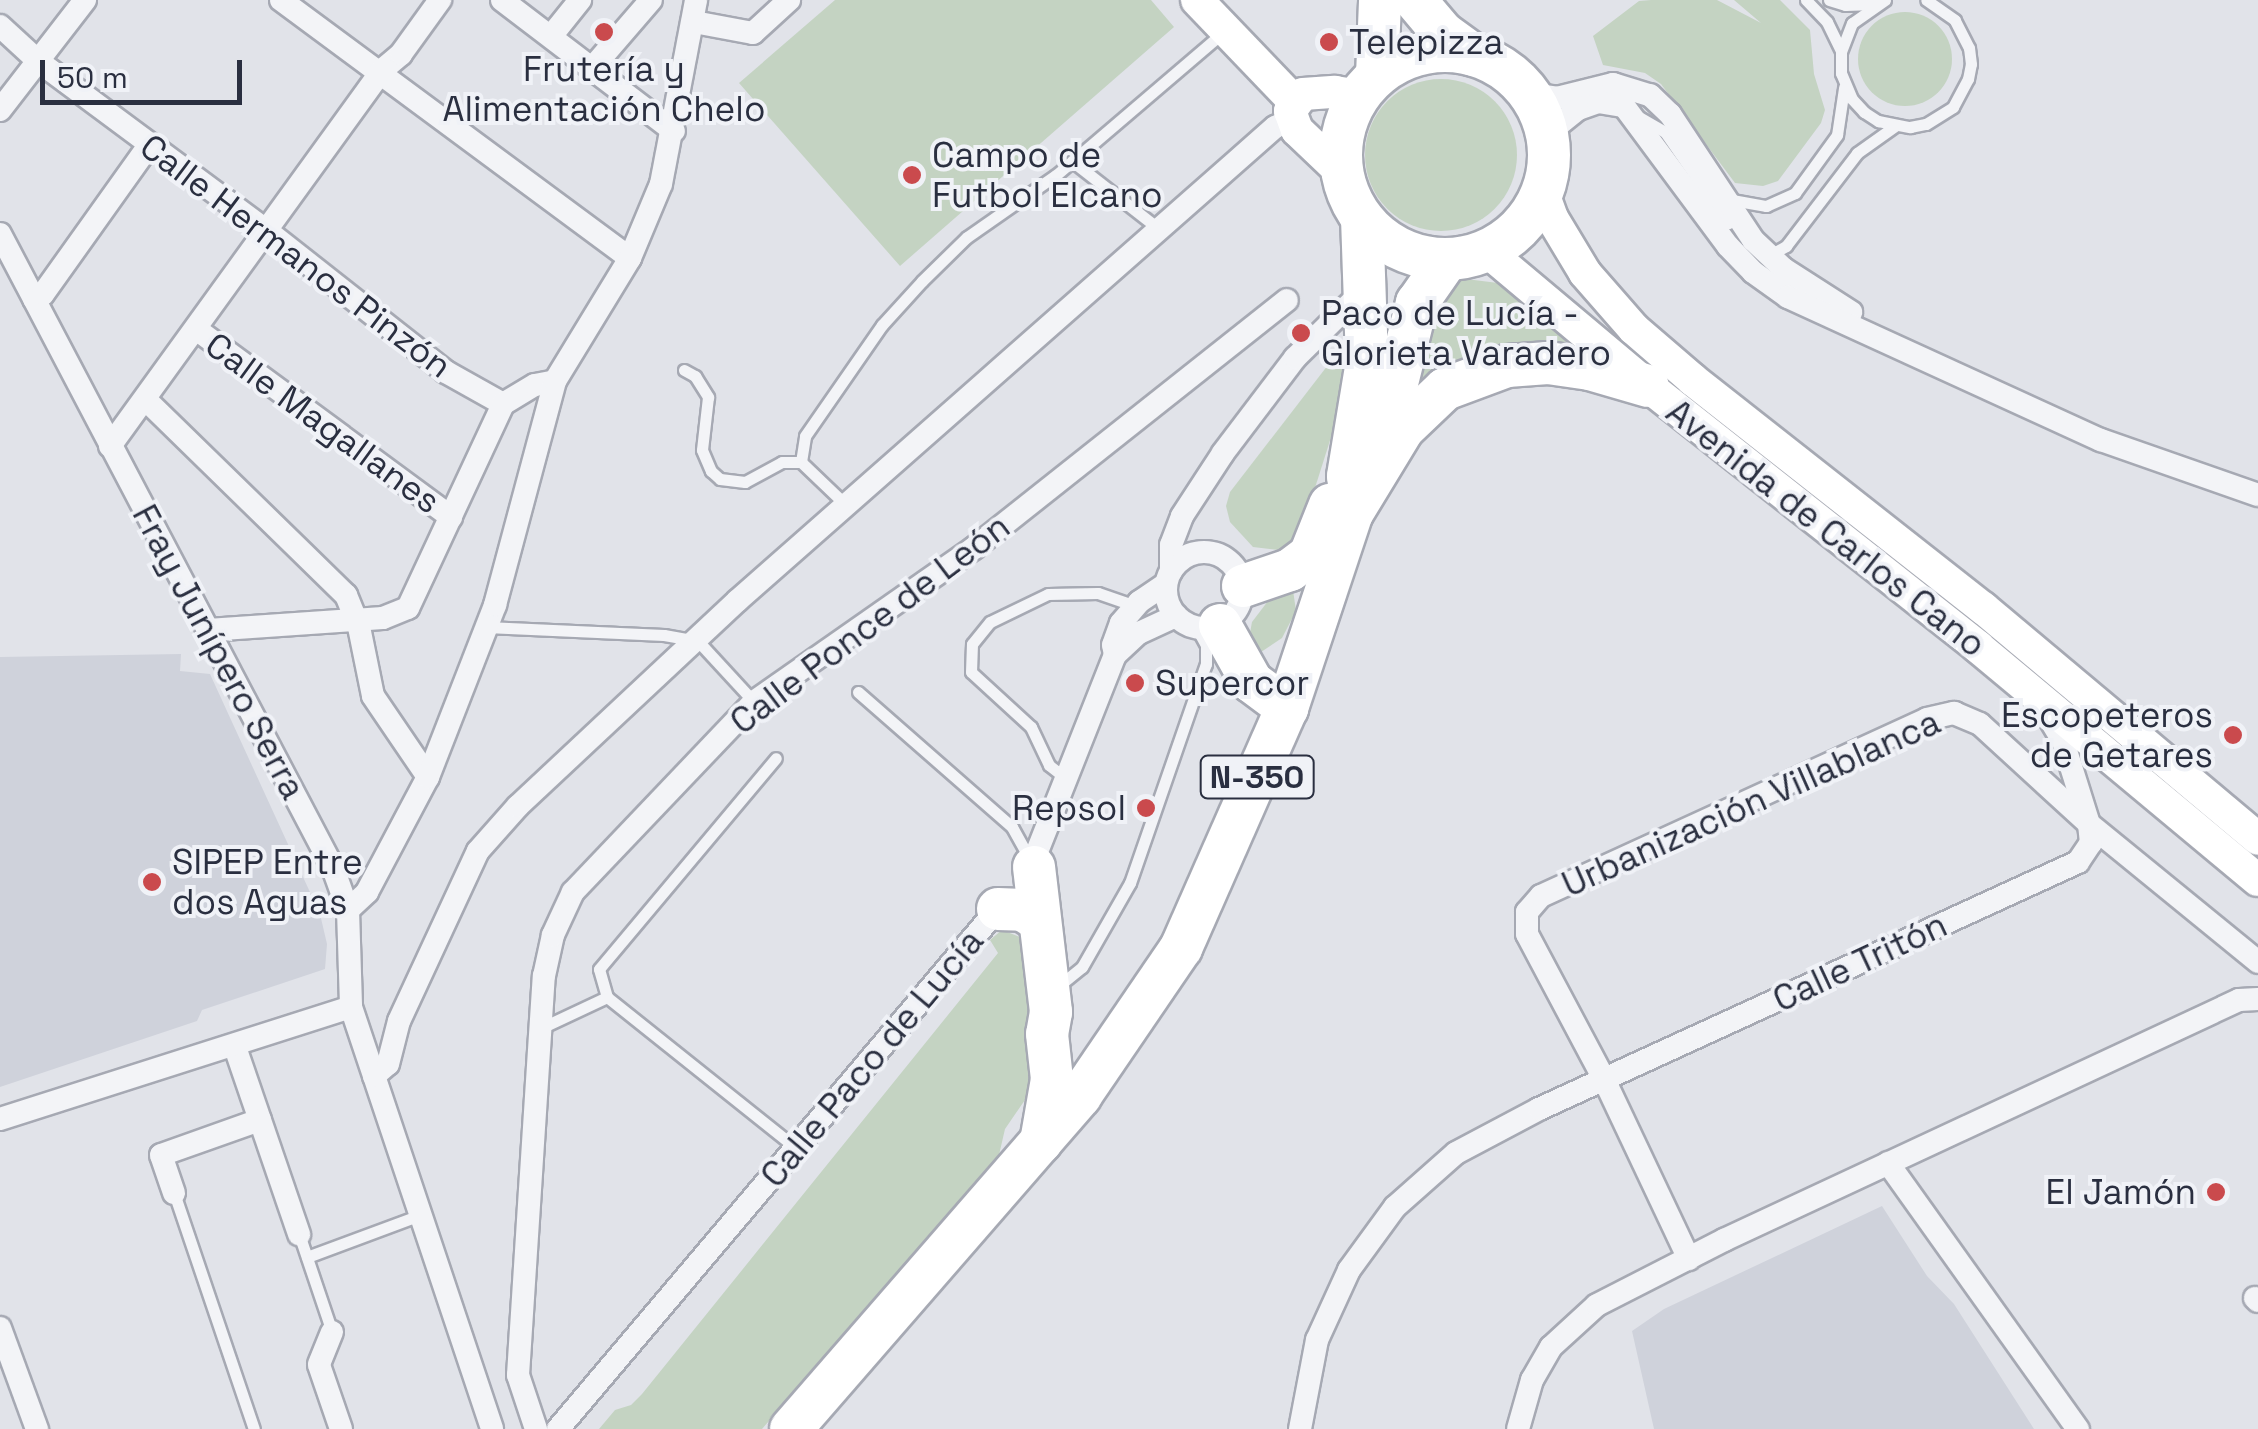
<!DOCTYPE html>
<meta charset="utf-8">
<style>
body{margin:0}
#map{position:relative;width:2258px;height:1429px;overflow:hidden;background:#e1e3e9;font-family:"Space Grotesk",sans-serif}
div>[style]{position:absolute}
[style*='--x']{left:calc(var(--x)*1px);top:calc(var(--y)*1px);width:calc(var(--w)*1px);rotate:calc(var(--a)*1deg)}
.built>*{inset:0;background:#cfd2db}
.green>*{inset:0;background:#c4d3c2}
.round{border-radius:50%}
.roads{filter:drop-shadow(2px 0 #a6a9b3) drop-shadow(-2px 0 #a6a9b3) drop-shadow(0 2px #a6a9b3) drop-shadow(0 -2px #a6a9b3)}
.lane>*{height:11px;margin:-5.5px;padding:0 5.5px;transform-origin:5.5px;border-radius:5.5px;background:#f3f4f7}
.street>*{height:22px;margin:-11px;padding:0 11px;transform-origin:11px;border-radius:11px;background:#f3f4f7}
.street>.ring{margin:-11px;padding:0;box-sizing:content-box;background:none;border:22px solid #f3f4f7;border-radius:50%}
.secondary>*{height:32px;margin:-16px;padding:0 16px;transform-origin:16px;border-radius:16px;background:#fff}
.highway>*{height:42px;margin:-21px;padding:0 21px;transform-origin:21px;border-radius:21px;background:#fff}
.highway>.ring{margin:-21px;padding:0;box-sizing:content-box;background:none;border:42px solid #fff;border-radius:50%}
.dots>*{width:28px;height:28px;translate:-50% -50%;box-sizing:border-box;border:5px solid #f0f2f7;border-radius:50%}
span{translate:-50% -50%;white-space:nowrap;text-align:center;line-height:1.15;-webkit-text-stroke:8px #f0f2f7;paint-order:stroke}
.shield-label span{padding:2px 8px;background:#f0f2f7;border:2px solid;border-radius:8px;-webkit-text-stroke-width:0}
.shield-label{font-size:32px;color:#2a2f40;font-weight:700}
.poi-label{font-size:35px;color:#2a2f40}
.left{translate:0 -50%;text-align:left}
.right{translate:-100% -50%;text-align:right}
.street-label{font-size:35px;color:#2a2f40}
.scale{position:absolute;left:40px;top:60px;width:202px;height:45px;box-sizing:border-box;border:5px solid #2a2f40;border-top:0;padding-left:12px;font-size:30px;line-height:35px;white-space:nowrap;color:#2a2f40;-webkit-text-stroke:8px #f0f2f7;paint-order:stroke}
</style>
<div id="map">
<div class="built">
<div style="clip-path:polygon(181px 654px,180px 671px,210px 674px,320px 914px,327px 944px,325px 969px,202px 1010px,197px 1021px,0 1087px,0 657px)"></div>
<div style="clip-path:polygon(1882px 1206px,1927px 1276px,1954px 1304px,2034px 1429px,1654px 1429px,1632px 1331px,1664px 1309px)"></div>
</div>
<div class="green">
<div style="clip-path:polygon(835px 0,1151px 0,1174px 27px,900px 266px,739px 83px)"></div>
<div style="clip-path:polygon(1651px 0,1717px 0,1761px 23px,1734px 0,1780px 0,1810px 30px,1814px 74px,1825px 110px,1821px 123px,1778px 181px,1763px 186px,1735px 183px,1661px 84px,1645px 73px,1603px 65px,1593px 36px,1639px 1px)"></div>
<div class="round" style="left:1858px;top:12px;width:94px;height:94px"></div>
<div class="round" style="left:1365px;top:79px;width:152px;height:152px"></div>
<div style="clip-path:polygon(1466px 279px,1498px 283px,1518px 294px,1581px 352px,1404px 410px,1412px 352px,1452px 284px)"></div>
<div style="clip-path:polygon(1348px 339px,1333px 431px,1301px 532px,1279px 550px,1253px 547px,1230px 522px,1226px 506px,1230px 492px)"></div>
<div style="clip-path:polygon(1293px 590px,1296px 611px,1282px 638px,1261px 652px,1256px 649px,1250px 633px,1252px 622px,1268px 601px)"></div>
<div style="clip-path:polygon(1002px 930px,1020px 937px,1025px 951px,1040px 1078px,1005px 1129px,999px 1155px,762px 1429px,599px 1429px,615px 1410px,631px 1405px,642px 1394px,998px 953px,990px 940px)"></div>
</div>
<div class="roads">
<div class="lane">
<div style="--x:1806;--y:0;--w:30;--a:46"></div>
<div style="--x:1827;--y:22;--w:32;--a:64"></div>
<div style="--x:1829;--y:0;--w:17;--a:17"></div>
<div style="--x:1845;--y:5;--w:30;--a:-2"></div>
<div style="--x:1885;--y:0;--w:40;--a:145.1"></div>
<div style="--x:1852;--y:23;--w:30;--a:111"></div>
<div style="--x:1841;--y:51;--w:22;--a:90"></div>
<div style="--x:1841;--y:73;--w:28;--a:67"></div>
<div style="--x:1852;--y:99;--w:18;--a:47"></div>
<div style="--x:1864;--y:112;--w:17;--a:33"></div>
<div style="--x:1878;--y:121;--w:33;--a:11"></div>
<div style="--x:1910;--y:127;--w:16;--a:-11"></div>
<div style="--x:1926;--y:124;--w:32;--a:-32"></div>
<div style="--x:1953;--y:107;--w:32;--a:-62"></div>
<div style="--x:1968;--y:79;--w:15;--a:-79"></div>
<div style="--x:1971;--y:64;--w:16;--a:-97"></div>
<div style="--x:1969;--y:48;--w:31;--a:-117"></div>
<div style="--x:1955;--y:20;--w:35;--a:-145"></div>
<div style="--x:1639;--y:117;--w:30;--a:30"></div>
<div style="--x:1665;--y:132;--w:111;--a:55.3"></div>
<div style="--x:1072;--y:161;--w:110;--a:38"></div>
<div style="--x:1732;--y:200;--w:35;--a:10"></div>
<div style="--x:1766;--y:206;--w:32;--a:-24"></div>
<div style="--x:1795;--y:193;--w:72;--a:-54.1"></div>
<div style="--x:1837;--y:135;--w:48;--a:-81.5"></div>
<div style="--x:1768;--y:256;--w:21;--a:-29"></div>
<div style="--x:1786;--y:246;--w:117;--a:-52.6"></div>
<div style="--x:1857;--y:153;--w:47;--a:-35.4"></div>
<div style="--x:684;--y:370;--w:13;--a:29"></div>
<div style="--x:695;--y:376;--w:25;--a:58"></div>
<div style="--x:708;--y:397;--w:53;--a:96.5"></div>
<div style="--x:702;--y:450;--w:23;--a:67"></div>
<div style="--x:711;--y:471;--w:12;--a:42"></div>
<div style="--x:720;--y:479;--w:25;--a:7"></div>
<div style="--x:745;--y:482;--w:42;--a:-28.4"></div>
<div style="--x:782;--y:462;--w:19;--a:0"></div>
<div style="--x:801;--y:462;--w:64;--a:43.7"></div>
<div style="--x:801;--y:462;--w:26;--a:-81"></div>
<div style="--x:805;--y:436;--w:135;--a:-55.3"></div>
<div style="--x:882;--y:325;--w:59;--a:-47.7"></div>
<div style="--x:922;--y:281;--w:63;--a:-44.4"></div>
<div style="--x:967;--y:237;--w:108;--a:-34.9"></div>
<div style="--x:1056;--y:175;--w:218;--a:-40.5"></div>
<div style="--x:486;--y:627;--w:178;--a:2.6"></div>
<div style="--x:664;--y:635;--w:35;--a:10"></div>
<div style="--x:698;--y:641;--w:83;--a:47.4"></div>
<div style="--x:858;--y:692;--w:205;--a:41.2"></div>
<div style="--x:1012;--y:827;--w:35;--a:61"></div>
<div style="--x:1068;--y:780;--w:24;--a:-142"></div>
<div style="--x:1049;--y:765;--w:42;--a:-115.3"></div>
<div style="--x:1031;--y:727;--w:81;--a:-137.5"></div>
<div style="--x:971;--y:672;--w:28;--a:-88"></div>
<div style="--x:972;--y:644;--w:28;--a:-51"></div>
<div style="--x:990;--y:622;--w:64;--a:-25.8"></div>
<div style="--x:1048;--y:594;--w:50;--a:-1.1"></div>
<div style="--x:1098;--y:593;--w:39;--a:19"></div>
<div style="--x:1056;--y:988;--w:33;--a:-39"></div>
<div style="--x:1082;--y:967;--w:97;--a:-60.3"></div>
<div style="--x:1130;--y:883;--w:232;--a:-70.9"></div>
<div style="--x:1206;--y:664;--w:19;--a:-90"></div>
<div style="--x:1206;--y:645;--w:18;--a:-119"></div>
<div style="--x:607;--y:997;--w:29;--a:-106"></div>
<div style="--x:599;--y:969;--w:275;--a:-50"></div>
<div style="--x:541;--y:1028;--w:73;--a:-25.2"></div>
<div style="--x:607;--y:997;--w:242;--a:38.6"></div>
<div style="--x:174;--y:1193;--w:249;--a:71.3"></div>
<div style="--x:299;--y:1234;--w:103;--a:71.4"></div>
<div style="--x:307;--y:1257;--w:121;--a:-20.4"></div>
</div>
<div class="street">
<div style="--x:281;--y:0;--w:434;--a:36.5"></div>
<div style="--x:502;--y:0;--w:216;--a:37.3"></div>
<div style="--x:694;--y:22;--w:60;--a:10.6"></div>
<div style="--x:753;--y:33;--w:49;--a:-42.5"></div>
<div style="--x:0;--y:26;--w:52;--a:42.6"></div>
<div style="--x:38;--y:61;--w:285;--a:36.6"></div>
<div style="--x:267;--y:231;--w:228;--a:38.2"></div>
<div style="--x:446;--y:372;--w:65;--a:29.3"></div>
<div style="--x:552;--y:35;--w:45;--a:-51.3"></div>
<div style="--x:594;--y:66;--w:87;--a:-49.2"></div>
<div style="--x:1530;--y:94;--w:27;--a:8"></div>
<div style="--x:1557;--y:98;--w:58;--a:-14"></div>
<div style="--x:1613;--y:84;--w:39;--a:17"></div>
<div style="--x:1650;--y:95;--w:28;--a:44"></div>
<div style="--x:1670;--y:114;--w:151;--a:56.6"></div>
<div style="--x:1753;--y:240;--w:42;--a:43.1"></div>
<div style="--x:1784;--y:269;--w:80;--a:32.7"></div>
<div style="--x:0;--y:110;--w:139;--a:-52.3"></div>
<div style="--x:1547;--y:134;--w:40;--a:-39"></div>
<div style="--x:1578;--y:109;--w:21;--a:-19"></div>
<div style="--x:1598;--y:102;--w:26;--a:9"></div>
<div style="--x:1624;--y:106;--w:174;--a:53.4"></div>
<div style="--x:1728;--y:246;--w:36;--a:46"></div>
<div style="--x:1753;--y:272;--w:43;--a:35.5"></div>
<div style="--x:1788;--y:297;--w:344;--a:24.6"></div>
<div style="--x:2101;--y:440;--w:166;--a:19.3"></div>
<div style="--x:0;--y:234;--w:716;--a:62.29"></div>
<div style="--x:333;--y:868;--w:45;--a:70.3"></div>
<div style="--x:348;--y:910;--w:97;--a:88.2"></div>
<div style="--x:351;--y:1007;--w:445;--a:71.5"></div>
<div style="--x:34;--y:299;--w:10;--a:-29"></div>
<div style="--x:43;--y:294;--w:184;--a:-54.5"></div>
<div style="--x:196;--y:329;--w:317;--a:36.4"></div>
<div style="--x:145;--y:399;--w:281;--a:44.3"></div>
<div style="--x:346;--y:595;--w:35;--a:68"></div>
<div style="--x:359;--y:627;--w:70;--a:78.5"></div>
<div style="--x:373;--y:696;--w:98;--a:55.8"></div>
<div style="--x:110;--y:446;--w:463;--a:-54.1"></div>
<div style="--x:381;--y:71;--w:26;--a:-40"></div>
<div style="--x:401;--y:54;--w:67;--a:-54.2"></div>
<div class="ring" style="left:1166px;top:552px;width:54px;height:54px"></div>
<div style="--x:1171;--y:571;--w:26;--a:-90"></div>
<div style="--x:1171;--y:545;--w:31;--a:-69"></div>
<div style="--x:1182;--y:516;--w:75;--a:-56.9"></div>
<div style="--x:1223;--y:453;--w:119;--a:-52.8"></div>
<div style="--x:1295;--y:358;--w:95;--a:-44.6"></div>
<div style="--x:208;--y:630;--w:175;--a:-3.9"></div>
<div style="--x:383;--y:618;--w:27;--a:-22"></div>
<div style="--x:408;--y:608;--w:225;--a:-65"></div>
<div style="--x:503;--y:404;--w:37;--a:-31"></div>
<div style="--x:535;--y:385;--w:20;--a:-11"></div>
<div style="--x:1115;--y:655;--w:10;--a:-101"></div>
<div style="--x:1113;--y:645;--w:23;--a:-70"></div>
<div style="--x:1121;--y:623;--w:28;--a:-49"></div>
<div style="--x:1139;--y:602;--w:32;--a:-34"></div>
<div style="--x:1029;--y:872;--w:233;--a:-68.4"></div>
<div style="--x:1115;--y:655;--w:33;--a:-43"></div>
<div style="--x:1139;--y:633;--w:41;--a:-24.7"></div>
<div style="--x:348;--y:910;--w:26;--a:-43"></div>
<div style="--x:367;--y:892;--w:130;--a:-62.1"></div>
<div style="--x:428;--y:777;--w:185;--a:-68.7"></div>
<div style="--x:495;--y:605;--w:232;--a:-75"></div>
<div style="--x:555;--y:381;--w:144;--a:-58.6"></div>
<div style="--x:630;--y:258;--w:80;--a:-67.3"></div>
<div style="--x:661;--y:184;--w:187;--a:-79.2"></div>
<div style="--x:235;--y:1047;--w:198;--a:71.1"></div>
<div style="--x:374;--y:1076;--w:18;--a:-41"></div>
<div style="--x:388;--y:1064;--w:44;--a:-75.7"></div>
<div style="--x:399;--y:1021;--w:187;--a:-65.1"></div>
<div style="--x:478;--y:851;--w:60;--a:-48.4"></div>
<div style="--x:518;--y:806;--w:300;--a:-43.1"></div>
<div style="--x:737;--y:601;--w:717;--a:-41.38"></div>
<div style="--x:1275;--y:127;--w:17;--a:-24"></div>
<div style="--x:0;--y:1119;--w:368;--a:-17.7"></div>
<div style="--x:1888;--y:1163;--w:327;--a:54.5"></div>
<div style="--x:174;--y:1193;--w:40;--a:-108.9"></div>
<div style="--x:161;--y:1155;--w:105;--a:-19.5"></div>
<div style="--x:1689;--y:1259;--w:199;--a:-115.3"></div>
<div style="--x:1604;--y:1079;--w:164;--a:-118"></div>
<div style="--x:1527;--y:934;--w:22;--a:-90"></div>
<div style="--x:1527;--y:912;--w:21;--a:-49"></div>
<div style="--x:1541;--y:896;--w:425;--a:-24.6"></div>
<div style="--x:1927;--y:719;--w:28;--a:-13"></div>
<div style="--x:1954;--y:713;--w:28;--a:23"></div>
<div style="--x:1980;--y:724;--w:148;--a:42.5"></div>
<div style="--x:2089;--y:824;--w:218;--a:39.2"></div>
<div style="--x:2255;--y:1298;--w:4;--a:45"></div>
<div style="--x:0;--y:1328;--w:108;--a:69.9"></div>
<div style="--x:332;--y:1332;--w:35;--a:112"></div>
<div style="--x:319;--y:1365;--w:68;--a:71"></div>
<div style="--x:536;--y:1429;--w:57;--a:-108.4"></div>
<div style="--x:518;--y:1375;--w:400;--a:-86.3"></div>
<div style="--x:544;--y:976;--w:42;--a:-77.6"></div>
<div style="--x:553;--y:935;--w:47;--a:-65.1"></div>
<div style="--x:573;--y:892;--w:262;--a:-46.4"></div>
<div style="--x:754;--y:702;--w:269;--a:-35"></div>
<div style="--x:974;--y:548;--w:399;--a:-38.4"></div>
<div style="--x:558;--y:1429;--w:688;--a:-49.78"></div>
<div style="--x:1300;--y:1429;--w:91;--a:-79.2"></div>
<div style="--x:1317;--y:1340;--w:77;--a:-65.4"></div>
<div style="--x:1349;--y:1270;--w:78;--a:-53.9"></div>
<div style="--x:1395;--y:1207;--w:81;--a:-41.5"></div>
<div style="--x:1456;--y:1153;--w:94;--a:-27.9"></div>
<div style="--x:1539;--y:1109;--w:593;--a:-24.62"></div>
<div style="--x:2078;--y:862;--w:23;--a:-56"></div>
<div style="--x:2091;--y:843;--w:19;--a:-96"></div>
<div style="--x:2089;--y:824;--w:87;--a:-107.4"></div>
<div style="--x:2063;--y:741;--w:33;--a:-121"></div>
<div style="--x:1518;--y:1429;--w:51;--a:-74.1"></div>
<div style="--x:1532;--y:1380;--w:38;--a:-60"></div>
<div style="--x:1551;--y:1347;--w:62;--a:-42.4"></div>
<div style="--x:1597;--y:1305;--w:143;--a:-27.1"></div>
<div style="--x:1724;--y:1240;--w:568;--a:-24.99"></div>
<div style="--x:2239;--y:1000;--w:19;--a:-3"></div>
</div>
<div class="secondary">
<div style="--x:1197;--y:0;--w:140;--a:46.2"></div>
<div style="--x:1341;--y:172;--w:61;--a:-136.3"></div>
<div style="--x:1297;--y:130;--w:20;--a:-110"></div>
<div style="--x:1290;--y:111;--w:21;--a:-53"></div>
<div style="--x:1303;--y:94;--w:32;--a:-4"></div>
<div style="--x:1335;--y:92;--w:24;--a:9"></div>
<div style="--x:1543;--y:193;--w:27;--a:70"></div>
<div style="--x:1552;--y:218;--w:64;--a:59"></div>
<div style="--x:1585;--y:273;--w:74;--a:48.8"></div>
<div style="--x:1634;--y:329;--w:78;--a:40.8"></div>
<div style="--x:1693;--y:380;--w:369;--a:38.2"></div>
<div style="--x:1983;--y:608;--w:359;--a:40"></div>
<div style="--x:1487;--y:251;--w:210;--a:40"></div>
<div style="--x:1648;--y:386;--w:421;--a:38.3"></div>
<div style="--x:1978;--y:647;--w:364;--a:39.8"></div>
</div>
<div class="highway">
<div style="--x:1415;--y:0;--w:43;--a:49.7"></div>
<div style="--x:1443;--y:33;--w:37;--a:36"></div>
<div class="ring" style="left:1341px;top:51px;width:166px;height:166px"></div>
<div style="--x:1377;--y:76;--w:76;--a:-87.7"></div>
<div style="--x:1380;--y:452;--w:154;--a:-76.1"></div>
<div style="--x:1417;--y:303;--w:52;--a:-55.1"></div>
<div style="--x:1352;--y:513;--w:37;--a:-96"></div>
<div style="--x:1348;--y:476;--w:117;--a:-80.6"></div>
<div style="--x:1367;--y:361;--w:141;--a:-92"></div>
<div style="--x:1243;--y:586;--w:50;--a:-18.8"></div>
<div style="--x:1290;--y:570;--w:25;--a:-37"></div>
<div style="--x:1310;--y:555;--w:54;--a:-68.2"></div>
<div style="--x:1220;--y:625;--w:65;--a:60.7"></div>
<div style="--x:1252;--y:682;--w:44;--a:36.6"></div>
<div style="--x:1034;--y:867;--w:146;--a:83.3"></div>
<div style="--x:1051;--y:1012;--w:22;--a:100"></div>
<div style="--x:1047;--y:1034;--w:45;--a:83.7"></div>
<div style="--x:1052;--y:1079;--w:64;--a:99.9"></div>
<div style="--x:998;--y:909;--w:25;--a:2"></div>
<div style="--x:1023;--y:910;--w:20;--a:33"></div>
<div style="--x:791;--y:1429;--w:441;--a:-49"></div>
<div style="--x:1080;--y:1096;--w:179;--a:-55.7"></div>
<div style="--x:1181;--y:948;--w:262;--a:-66.2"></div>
<div style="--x:1287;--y:708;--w:206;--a:-71.6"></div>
<div style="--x:1352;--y:513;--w:98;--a:-58.7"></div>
<div style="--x:1403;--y:429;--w:58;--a:-43.6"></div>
<div style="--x:1445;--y:389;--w:66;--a:-20.4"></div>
<div style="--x:1507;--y:366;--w:41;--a:-4.2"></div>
<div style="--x:1548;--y:363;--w:42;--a:8.1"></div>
<div style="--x:1590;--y:369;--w:60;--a:16.3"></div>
</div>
</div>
<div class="dots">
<div style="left:604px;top:32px;background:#ca4a4d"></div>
<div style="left:1329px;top:42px;background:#ca4a4d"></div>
<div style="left:912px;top:175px;background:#ca4a4d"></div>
<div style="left:1301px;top:333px;background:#ca4a4d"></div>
<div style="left:1135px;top:683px;background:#ca4a4d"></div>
<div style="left:2233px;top:735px;background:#ca4a4d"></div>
<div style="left:1146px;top:808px;background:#ca4a4d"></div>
<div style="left:152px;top:882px;background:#ca4a4d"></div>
<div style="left:2216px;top:1192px;background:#ca4a4d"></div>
</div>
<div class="shield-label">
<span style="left:1257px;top:777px">N-350</span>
</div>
<div class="poi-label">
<span class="left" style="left:1349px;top:42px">Telepizza</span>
<span style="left:604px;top:89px">Frutería y<br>Alimentación Chelo</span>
<span class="left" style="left:932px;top:175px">Campo de<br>Futbol Elcano</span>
<span class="left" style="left:1321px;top:333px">Paco de Lucía -<br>Glorieta Varadero</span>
<span class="left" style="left:1155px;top:683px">Supercor</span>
<span class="right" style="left:2213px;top:735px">Escopeteros<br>de Getares</span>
<span class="right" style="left:1126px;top:808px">Repsol</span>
<span class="left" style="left:172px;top:882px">SIPEP Entre<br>dos Aguas</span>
<span class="right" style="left:2196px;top:1192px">El Jamón</span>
</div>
<div class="street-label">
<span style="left:296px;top:256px;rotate:37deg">Calle Hermanos Pinzón</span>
<span style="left:323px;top:423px;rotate:36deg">Calle Magallanes</span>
<span style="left:1826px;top:528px;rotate:38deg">Avenida de Carlos Cano</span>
<span style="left:870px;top:624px;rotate:-37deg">Calle Ponce de León</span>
<span style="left:219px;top:652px;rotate:62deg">Fray Junípero Serra</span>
<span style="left:1751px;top:803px;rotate:-24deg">Urbanización Villablanca</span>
<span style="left:1860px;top:962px;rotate:-25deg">Calle Tritón</span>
<span style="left:872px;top:1058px;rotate:-50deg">Calle Paco de Lucía</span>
</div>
<div class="scale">50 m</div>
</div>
